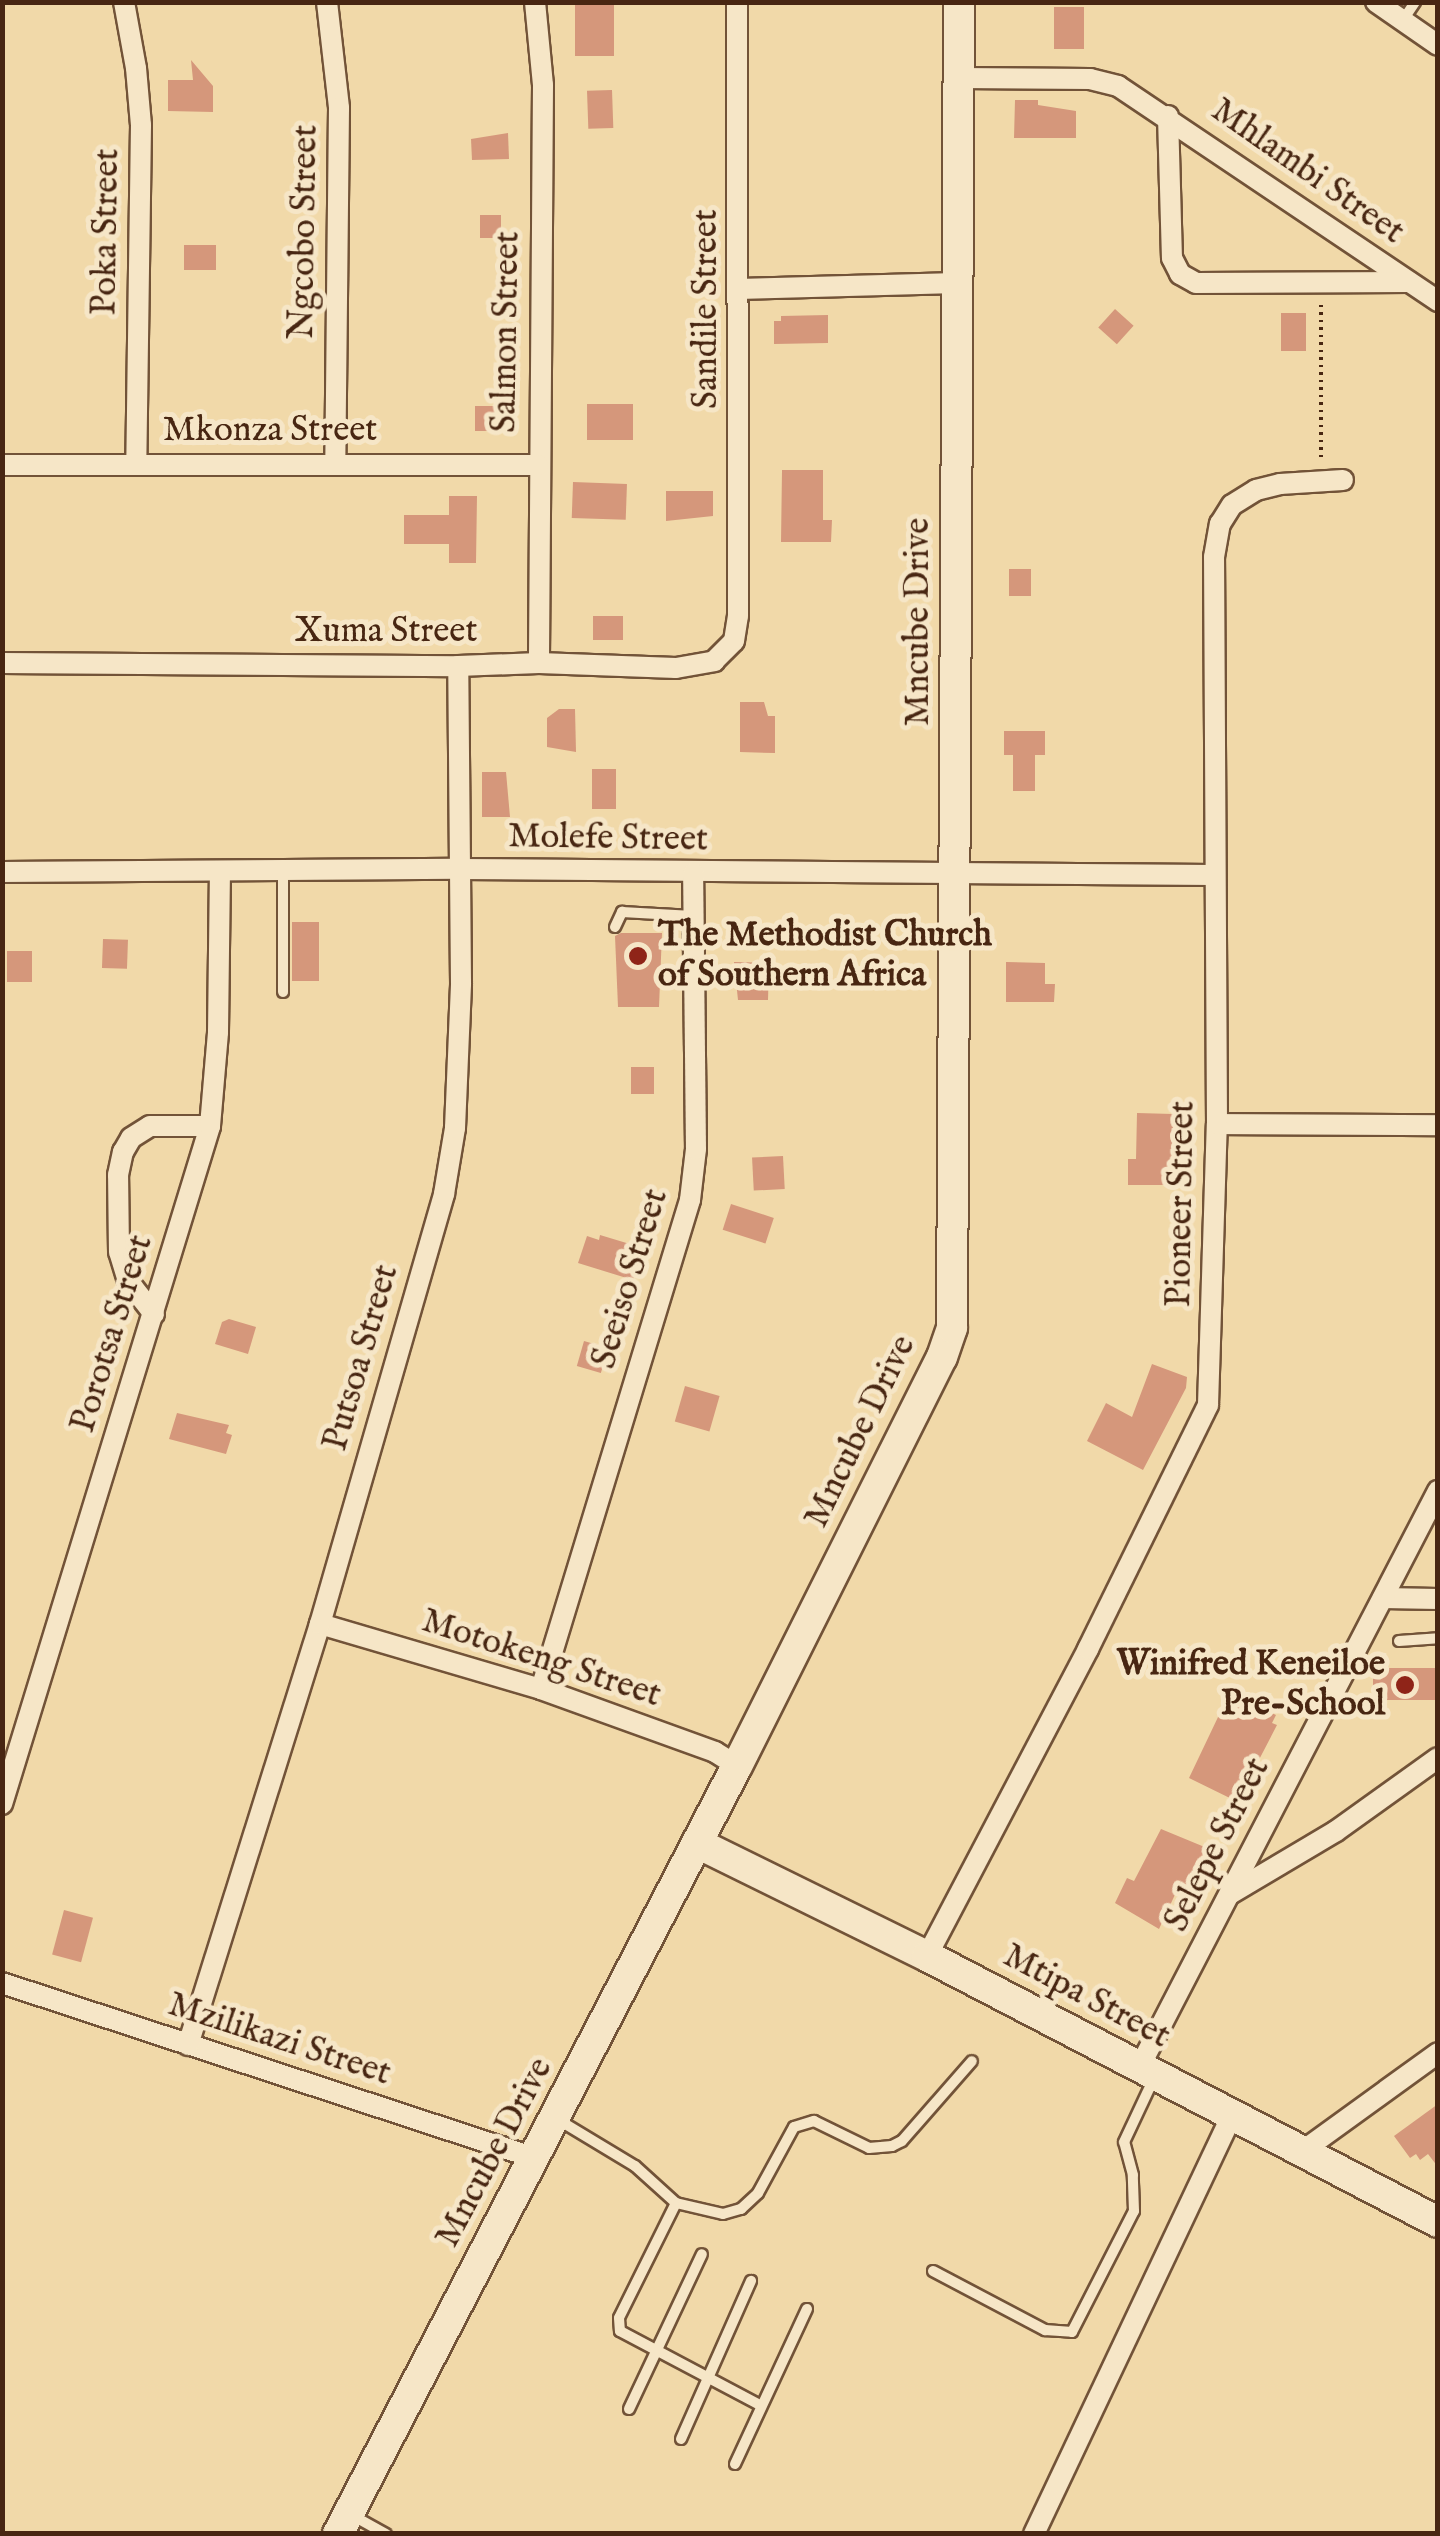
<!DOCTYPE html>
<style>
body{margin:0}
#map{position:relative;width:1440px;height:2536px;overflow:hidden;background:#f1d9a9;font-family:"IM FELL English",serif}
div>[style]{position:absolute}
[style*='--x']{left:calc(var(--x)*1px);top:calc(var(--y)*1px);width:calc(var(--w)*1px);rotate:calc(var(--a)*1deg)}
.building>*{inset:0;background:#d5977b;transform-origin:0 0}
.path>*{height:4px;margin-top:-2px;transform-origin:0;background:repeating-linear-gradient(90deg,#482612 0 2.5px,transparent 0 7.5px)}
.roads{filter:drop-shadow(2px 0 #725338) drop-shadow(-2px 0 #725338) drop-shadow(0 2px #725338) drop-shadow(0 -2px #725338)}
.lane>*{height:10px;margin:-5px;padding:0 5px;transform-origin:5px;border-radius:5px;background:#f6e6c7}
.street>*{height:20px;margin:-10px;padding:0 10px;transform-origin:10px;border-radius:10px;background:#f6e6c7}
.secondary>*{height:30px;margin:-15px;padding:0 15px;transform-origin:15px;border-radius:15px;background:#f6e6c7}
.dots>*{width:28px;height:28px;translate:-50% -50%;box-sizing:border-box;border:5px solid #f6e6c7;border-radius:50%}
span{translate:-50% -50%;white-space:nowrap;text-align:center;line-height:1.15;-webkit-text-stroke:10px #f6e6c7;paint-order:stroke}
.street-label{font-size:35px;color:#482612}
.poi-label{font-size:35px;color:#482612;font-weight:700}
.left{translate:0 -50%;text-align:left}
.right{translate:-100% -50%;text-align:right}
.frame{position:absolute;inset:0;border:5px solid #482612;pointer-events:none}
</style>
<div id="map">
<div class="building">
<div style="left:575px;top:2px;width:39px;height:54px"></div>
<div style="left:1084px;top:7px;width:42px;height:30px;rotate:90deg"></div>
<div style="clip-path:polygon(191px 60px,213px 86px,213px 112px,168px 111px,168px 80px,193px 80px)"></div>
<div style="left:612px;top:90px;width:38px;height:25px;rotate:88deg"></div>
<div style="clip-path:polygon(1015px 100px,1038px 100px,1038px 105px,1076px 111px,1076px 138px,1014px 138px)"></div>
<div style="clip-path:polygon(508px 133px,509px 159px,472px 160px,471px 139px)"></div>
<div style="left:480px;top:215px;width:21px;height:23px"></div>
<div style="left:184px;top:245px;width:32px;height:25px"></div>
<div style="left:1115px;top:309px;width:25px;height:25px;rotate:42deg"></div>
<div style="left:1281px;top:313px;width:25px;height:38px"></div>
<div style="clip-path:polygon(828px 315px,828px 343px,774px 344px,774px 321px,781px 321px,781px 316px)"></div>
<div style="left:587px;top:404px;width:46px;height:36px"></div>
<div style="left:475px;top:406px;width:21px;height:25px"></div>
<div style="clip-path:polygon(782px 470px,823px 470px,823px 520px,832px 520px,831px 542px,781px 542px)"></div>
<div style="left:573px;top:482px;width:54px;height:36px;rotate:2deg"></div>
<div style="clip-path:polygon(666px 491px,713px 491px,713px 516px,666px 521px)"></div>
<div style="clip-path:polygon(449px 496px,477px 496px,476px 563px,449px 563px,449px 544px,404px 544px,404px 515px,449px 515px)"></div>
<div style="left:1031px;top:569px;width:27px;height:22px;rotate:90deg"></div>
<div style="left:593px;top:616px;width:30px;height:24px"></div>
<div style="clip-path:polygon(740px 702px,764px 702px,768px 716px,775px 716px,775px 753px,740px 752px)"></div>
<div style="clip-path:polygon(559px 709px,575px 709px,576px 752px,547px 747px,547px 718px)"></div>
<div style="clip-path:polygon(1004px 731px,1045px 731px,1045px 755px,1035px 755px,1035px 791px,1013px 791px,1013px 755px,1004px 755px)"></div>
<div style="left:592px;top:769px;width:24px;height:40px"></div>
<div style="clip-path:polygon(482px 772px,506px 772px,510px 817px,482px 817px)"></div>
<div style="left:292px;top:922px;width:27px;height:59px"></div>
<div style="clip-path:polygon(621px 933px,662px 933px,659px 1007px,618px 1007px,615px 936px)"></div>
<div style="left:103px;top:939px;width:25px;height:29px;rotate:2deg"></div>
<div style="left:7px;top:951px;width:25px;height:31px"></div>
<div style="clip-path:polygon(734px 962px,769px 963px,768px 1000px,738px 1000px)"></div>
<div style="clip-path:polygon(1006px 962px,1045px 963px,1045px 984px,1055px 984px,1054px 1002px,1006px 1002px)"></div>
<div style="left:631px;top:1067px;width:23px;height:27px"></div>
<div style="clip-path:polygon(1137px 1113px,1173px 1114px,1173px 1159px,1180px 1159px,1180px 1185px,1128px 1185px,1128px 1159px,1136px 1159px)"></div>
<div style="left:783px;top:1156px;width:33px;height:31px;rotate:87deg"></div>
<div style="left:731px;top:1204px;width:45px;height:27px;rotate:18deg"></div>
<div style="clip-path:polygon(600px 1235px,643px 1248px,633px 1280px,578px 1263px,587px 1236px,599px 1240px)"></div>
<div style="clip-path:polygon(229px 1319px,256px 1327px,248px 1354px,215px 1344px,222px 1322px)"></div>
<div style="left:584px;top:1341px;width:25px;height:26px;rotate:16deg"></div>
<div style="clip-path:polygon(1152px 1364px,1187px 1377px,1186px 1388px,1143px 1470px,1087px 1441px,1106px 1403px,1132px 1417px)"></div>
<div style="left:685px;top:1386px;width:36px;height:37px;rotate:16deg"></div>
<div style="clip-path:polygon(177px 1413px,229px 1425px,226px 1433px,232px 1435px,226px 1454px,169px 1439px)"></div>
<div style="left:1438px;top:1668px;width:32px;height:65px;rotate:90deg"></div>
<div style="clip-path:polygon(1229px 1694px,1276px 1715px,1272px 1723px,1277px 1725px,1250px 1777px,1254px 1779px,1242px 1804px,1189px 1778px)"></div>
<div style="clip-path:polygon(1161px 1829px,1207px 1848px,1186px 1889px,1179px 1886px,1159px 1929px,1115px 1903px,1127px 1878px,1134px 1881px)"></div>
<div style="left:64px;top:1910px;width:30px;height:46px;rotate:15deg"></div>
<div style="clip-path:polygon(1438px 2104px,1438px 2167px,1428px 2154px,1420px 2160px,1416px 2154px,1410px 2158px,1394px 2136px)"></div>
</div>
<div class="path">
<div style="--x:1321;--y:305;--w:155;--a:90"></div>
</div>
<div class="roads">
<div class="lane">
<div style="--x:1403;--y:20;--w:22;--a:-56"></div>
<div style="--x:283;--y:872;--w:120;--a:90"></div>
<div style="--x:615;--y:927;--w:17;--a:-65"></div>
<div style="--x:622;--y:912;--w:71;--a:3.2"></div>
<div style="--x:1399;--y:1641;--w:39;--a:-4"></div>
<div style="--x:557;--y:2119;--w:91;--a:31.1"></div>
<div style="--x:635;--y:2166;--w:55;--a:42.1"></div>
<div style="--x:676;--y:2203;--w:48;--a:13.2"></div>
<div style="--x:723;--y:2214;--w:19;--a:-16"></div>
<div style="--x:741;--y:2209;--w:23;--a:-43"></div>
<div style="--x:758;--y:2193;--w:75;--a:-61.4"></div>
<div style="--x:794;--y:2127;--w:21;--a:-17"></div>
<div style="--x:814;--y:2121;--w:61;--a:26.1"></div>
<div style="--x:869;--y:2148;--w:23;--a:-5"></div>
<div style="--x:892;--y:2146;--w:11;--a:-27"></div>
<div style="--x:902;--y:2141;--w:106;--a:-48.8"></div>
<div style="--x:676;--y:2203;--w:128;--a:116.4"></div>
<div style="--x:619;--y:2318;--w:13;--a:86"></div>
<div style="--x:620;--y:2331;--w:158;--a:27.9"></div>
<div style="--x:933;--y:2271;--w:127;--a:27.8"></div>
<div style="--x:1045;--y:2330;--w:27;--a:4"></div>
<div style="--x:1072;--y:2332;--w:136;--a:-62.9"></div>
<div style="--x:1134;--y:2211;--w:36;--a:-92"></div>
<div style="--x:1133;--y:2175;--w:34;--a:-105"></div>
<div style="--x:1124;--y:2142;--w:73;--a:-64.8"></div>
<div style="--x:629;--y:2409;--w:171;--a:-64.8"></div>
<div style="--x:681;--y:2439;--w:173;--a:-66.1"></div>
<div style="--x:735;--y:2464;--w:171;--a:-65.1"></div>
<div style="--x:350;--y:2514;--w:41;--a:29.1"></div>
</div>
<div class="street">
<div style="--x:124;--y:2;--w:67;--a:79.7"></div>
<div style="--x:136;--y:68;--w:57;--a:85"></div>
<div style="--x:141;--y:125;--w:339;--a:90.8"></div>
<div style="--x:327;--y:2;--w:107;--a:83.5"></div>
<div style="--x:339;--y:108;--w:356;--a:90.6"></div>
<div style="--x:535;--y:2;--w:83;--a:84.5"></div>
<div style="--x:543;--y:85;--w:578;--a:90.4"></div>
<div style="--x:1376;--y:2;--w:75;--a:34.7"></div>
<div style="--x:959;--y:78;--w:131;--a:0.4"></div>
<div style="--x:1090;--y:79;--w:29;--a:14"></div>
<div style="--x:1118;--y:86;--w:386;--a:33.9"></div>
<div style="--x:1168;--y:116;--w:142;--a:88.4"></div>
<div style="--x:1172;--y:258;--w:18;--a:63"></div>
<div style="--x:1180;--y:274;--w:18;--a:29"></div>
<div style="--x:1196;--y:283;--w:213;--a:-0.3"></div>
<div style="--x:739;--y:289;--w:217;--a:-1.6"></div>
<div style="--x:2;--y:465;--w:536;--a:0"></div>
<div style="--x:2;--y:663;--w:456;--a:0.4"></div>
<div style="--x:458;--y:666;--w:81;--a:-2.1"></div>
<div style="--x:539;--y:663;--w:137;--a:2.1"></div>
<div style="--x:676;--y:668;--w:39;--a:-10"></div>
<div style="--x:714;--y:661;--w:28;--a:-45"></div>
<div style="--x:734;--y:641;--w:25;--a:-81"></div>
<div style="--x:738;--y:616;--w:614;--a:-90.09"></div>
<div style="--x:2;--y:872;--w:456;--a:-0.4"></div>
<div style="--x:458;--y:869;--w:755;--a:0.46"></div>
<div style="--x:1217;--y:1124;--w:221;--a:0.3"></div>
<div style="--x:154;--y:1314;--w:42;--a:-128.2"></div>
<div style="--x:128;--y:1281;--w:30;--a:-107"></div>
<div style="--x:119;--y:1252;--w:77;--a:-90.7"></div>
<div style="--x:118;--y:1175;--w:24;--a:-78"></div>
<div style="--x:123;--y:1152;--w:16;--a:-60"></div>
<div style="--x:131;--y:1138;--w:22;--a:-32"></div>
<div style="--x:150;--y:1126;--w:60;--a:0"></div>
<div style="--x:1383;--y:1598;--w:55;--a:1"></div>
<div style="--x:320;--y:1624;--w:230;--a:16.4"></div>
<div style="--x:541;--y:1689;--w:185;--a:19.9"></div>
<div style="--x:715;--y:1752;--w:26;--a:32"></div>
<div style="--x:541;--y:1689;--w:511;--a:-73.05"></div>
<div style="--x:690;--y:1200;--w:51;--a:-83.3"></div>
<div style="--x:696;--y:1149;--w:276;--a:-90.6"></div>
<div style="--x:2;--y:1804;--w:709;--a:-72.94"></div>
<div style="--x:210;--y:1126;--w:94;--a:-85.1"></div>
<div style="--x:218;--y:1032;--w:160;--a:-89.3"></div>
<div style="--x:1230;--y:1894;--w:123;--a:-30.7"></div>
<div style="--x:1336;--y:1831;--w:125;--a:-35.6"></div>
<div style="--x:927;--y:1956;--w:347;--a:-62.3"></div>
<div style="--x:1088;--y:1649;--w:272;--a:-63.8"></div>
<div style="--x:1208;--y:1405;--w:281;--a:-88.2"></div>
<div style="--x:1217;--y:1124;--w:567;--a:-90.3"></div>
<div style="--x:1214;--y:557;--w:34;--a:-80"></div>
<div style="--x:1220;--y:524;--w:22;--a:-58"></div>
<div style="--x:1232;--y:505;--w:28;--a:-32"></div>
<div style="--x:1256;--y:490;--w:25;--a:-14"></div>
<div style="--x:1280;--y:484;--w:63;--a:-3.6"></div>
<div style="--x:2;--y:1983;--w:561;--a:18.18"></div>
<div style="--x:188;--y:2045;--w:441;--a:-72.6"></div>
<div style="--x:320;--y:1624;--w:448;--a:-73.9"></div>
<div style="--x:444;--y:1194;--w:67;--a:-80.5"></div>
<div style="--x:455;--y:1128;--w:145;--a:-87.6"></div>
<div style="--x:461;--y:983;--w:317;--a:-90.5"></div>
<div style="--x:1139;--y:2068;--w:650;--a:-62.61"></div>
<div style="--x:1304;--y:2150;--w:165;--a:-35.9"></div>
<div style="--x:1034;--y:2534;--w:463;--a:-64.7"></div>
</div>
<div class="secondary">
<div style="--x:697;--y:1843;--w:256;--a:26.2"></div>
<div style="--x:927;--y:1956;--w:576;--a:27.5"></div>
<div style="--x:338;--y:2534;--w:865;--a:-62.55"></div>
<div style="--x:737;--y:1766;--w:457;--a:-63.4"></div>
<div style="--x:942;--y:1357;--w:31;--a:-71"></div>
<div style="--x:952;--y:1328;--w:1326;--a:-89.7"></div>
</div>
</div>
<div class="dots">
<div style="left:638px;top:956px;background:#8f2418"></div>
<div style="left:1405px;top:1685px;background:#8f2418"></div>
</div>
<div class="street-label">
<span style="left:1307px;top:172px;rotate:35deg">Mhlambi Street</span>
<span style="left:107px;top:232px;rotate:-89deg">Poka Street</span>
<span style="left:305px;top:232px;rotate:-89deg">Ngcobo Street</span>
<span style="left:707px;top:309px;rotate:-90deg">Sandile Street</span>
<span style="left:507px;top:332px;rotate:-89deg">Salmon Street</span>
<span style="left:270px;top:431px">Mkonza Street</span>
<span style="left:919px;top:622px;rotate:-90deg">Mncube Drive</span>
<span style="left:386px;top:632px">Xuma Street</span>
<span style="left:608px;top:839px;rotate:1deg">Molefe Street</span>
<span style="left:1182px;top:1204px;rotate:-89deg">Pioneer Street</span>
<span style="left:631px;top:1279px;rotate:-73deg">Seeiso Street</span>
<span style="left:113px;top:1334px;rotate:-73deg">Porotsa Street</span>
<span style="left:362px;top:1358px;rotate:-74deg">Putsoa Street</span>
<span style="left:861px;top:1432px;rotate:-64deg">Mncube Drive</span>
<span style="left:541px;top:1659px;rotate:18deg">Motokeng Street</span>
<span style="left:1218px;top:1845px;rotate:-63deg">Selepe Street</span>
<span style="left:1086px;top:1997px;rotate:28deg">Mtipa Street</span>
<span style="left:279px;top:2040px;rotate:18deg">Mzilikazi Street</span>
<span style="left:495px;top:2153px;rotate:-62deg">Mncube Drive</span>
</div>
<div class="poi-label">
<span class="left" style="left:658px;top:956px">The Methodist Church<br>of Southern Africa</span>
<span class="right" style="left:1385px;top:1685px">Winifred Keneiloe<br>Pre-School</span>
</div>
<div class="frame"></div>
</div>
